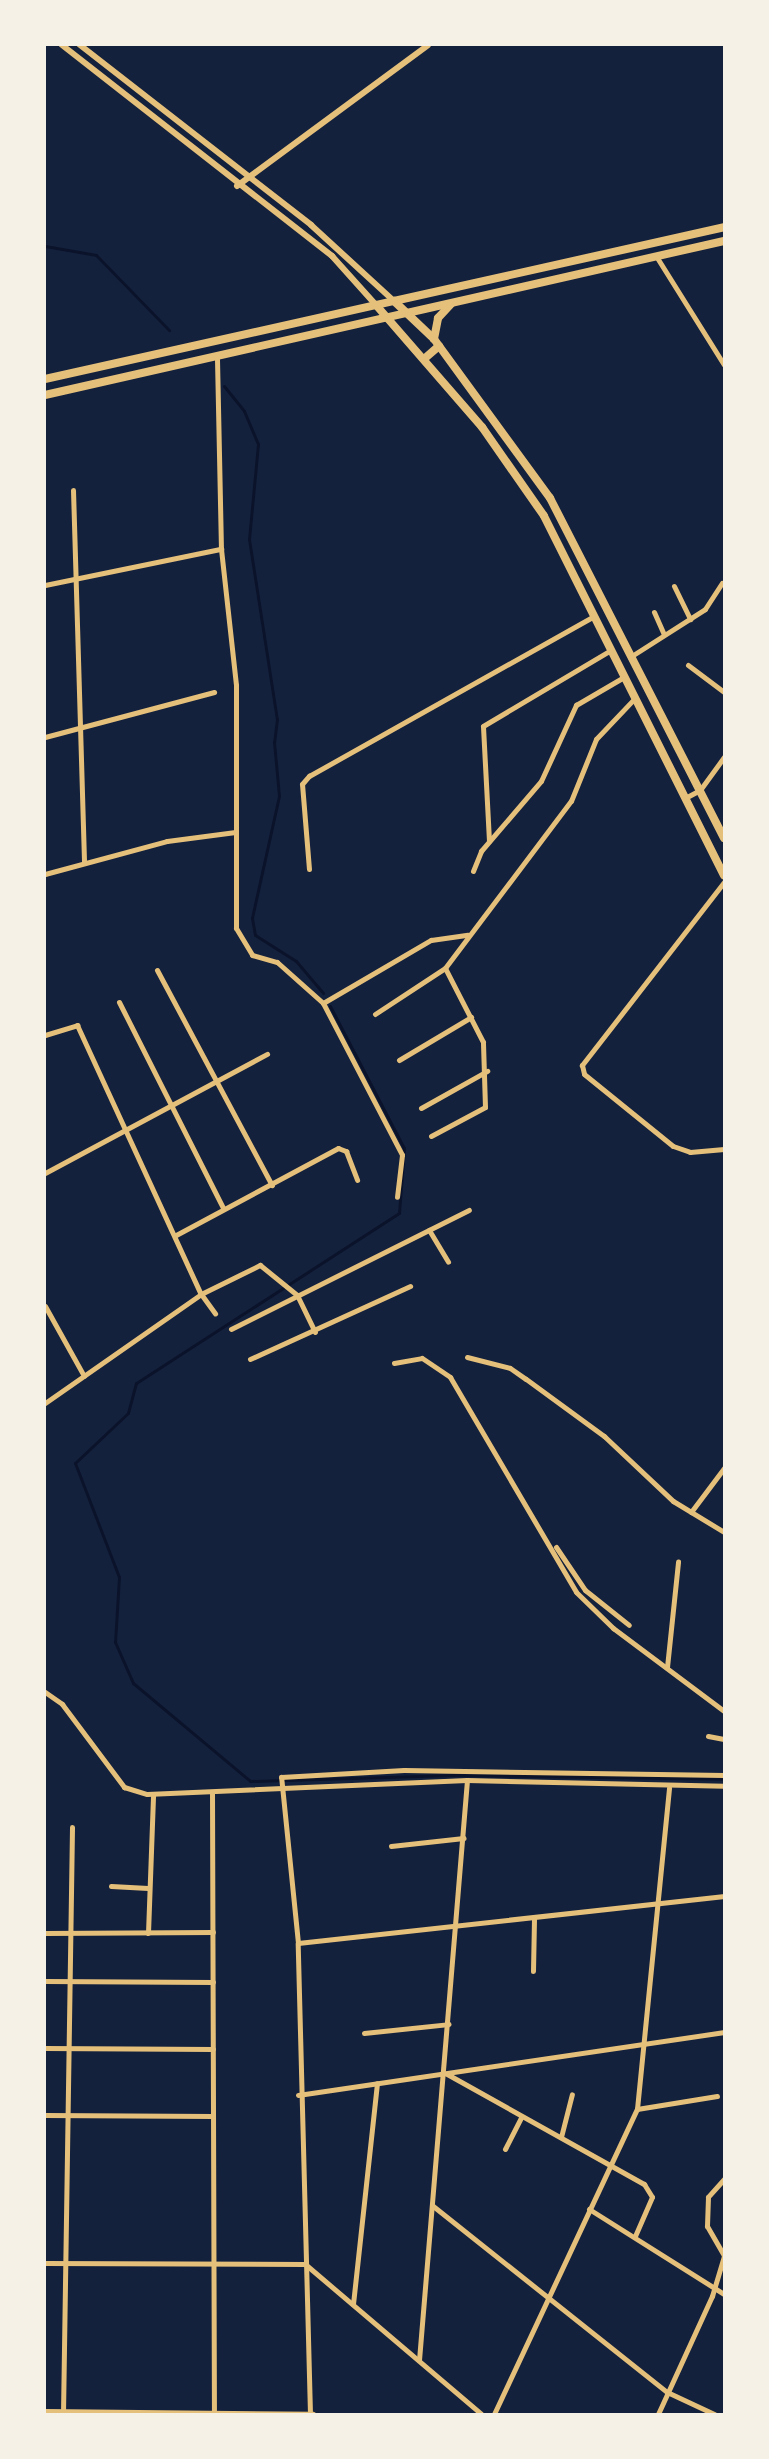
<!DOCTYPE html>
<style>
body{margin:0}
#map{position:relative;width:769px;height:2459px;overflow:hidden;background:#14213d;font-family:Literata,serif}
div>[style]{position:absolute}
[style*='--x']{left:calc(var(--x)*1px);top:calc(var(--y)*1px);width:calc(var(--w)*1px);rotate:calc(var(--a)*1deg)}
.stream>*{height:3px;margin:-1.5px;padding:0 1.5px;transform-origin:1.5px;border-radius:1.5px;background:#0b132b}
.minor>*{height:5px;margin:-2.5px;padding:0 2.5px;transform-origin:2.5px;border-radius:2.5px;background:#e5c07b}
.tertiary>*{height:6px;margin:-3px;padding:0 3px;transform-origin:3px;border-radius:3px;background:#e5c07b}
.primary>*{height:8px;margin:-4px;padding:0 4px;transform-origin:4px;border-radius:4px;background:#e5c07b}
.trunk>*{height:8px;margin:-4px;padding:0 4px;transform-origin:4px;border-radius:4px;background:#e5c07b}
span{translate:-50% -50%;white-space:nowrap;text-align:center;line-height:1.15;-webkit-text-stroke:6px #f6f1e7;paint-order:stroke}
.frame{position:absolute;inset:0;border:46px solid #f6f1e7;pointer-events:none}
</style>
<div id="map">
<div class="stream">
<div style="--x:45;--y:246;--w:52;--a:10"></div>
<div style="--x:96;--y:255;--w:105;--a:45.8"></div>
<div style="--x:224;--y:386;--w:32;--a:51"></div>
<div style="--x:244;--y:411;--w:36;--a:67"></div>
<div style="--x:258;--y:444;--w:95;--a:95.4"></div>
<div style="--x:249;--y:539;--w:182;--a:81.2"></div>
<div style="--x:277;--y:719;--w:23;--a:97"></div>
<div style="--x:274;--y:742;--w:54;--a:84.7"></div>
<div style="--x:279;--y:796;--w:125;--a:102.5"></div>
<div style="--x:252;--y:918;--w:17;--a:80"></div>
<div style="--x:255;--y:935;--w:49;--a:32.4"></div>
<div style="--x:296;--y:961;--w:42;--a:49.8"></div>
<div style="--x:330;--y:1006;--w:160;--a:62.5"></div>
<div style="--x:404;--y:1148;--w:65;--a:94.4"></div>
<div style="--x:399;--y:1213;--w:313;--a:147.1"></div>
<div style="--x:136;--y:1383;--w:31;--a:105"></div>
<div style="--x:128;--y:1413;--w:73;--a:136.7"></div>
<div style="--x:75;--y:1463;--w:122;--a:68.9"></div>
<div style="--x:119;--y:1577;--w:65;--a:93.5"></div>
<div style="--x:115;--y:1642;--w:45;--a:66.3"></div>
<div style="--x:133;--y:1683;--w:153;--a:39.9"></div>
<div style="--x:250;--y:1781;--w:204;--a:-1.7"></div>
<div style="--x:454;--y:1775;--w:270;--a:0.8"></div>
</div>
<div class="minor">
<div style="--x:656;--y:256;--w:128;--a:58"></div>
<div style="--x:217;--y:359;--w:190;--a:88.8"></div>
<div style="--x:221;--y:549;--w:137;--a:83.7"></div>
<div style="--x:236;--y:685;--w:243;--a:90"></div>
<div style="--x:236;--y:928;--w:31;--a:59"></div>
<div style="--x:252;--y:955;--w:26;--a:16"></div>
<div style="--x:277;--y:962;--w:62;--a:41.7"></div>
<div style="--x:323;--y:1003;--w:171;--a:62.5"></div>
<div style="--x:402;--y:1155;--w:42;--a:96.8"></div>
<div style="--x:73;--y:490;--w:373;--a:88.3"></div>
<div style="--x:45;--y:585;--w:180;--a:-11.6"></div>
<div style="--x:674;--y:586;--w:37;--a:64"></div>
<div style="--x:654;--y:612;--w:24;--a:66"></div>
<div style="--x:630;--y:657;--w:89;--a:-32.6"></div>
<div style="--x:705;--y:609;--w:31;--a:-57"></div>
<div style="--x:688;--y:665;--w:45;--a:36.9"></div>
<div style="--x:45;--y:737;--w:175;--a:-14.9"></div>
<div style="--x:685;--y:798;--w:17;--a:-28"></div>
<div style="--x:700;--y:790;--w:41;--a:-54"></div>
<div style="--x:489;--y:841;--w:115;--a:-93"></div>
<div style="--x:483;--y:726;--w:149;--a:-30.7"></div>
<div style="--x:309;--y:869;--w:85;--a:-94.7"></div>
<div style="--x:302;--y:784;--w:11;--a:-49"></div>
<div style="--x:309;--y:776;--w:327;--a:-29.3"></div>
<div style="--x:473;--y:871;--w:22;--a:-68"></div>
<div style="--x:481;--y:851;--w:92;--a:-49.4"></div>
<div style="--x:541;--y:781;--w:84;--a:-65.3"></div>
<div style="--x:576;--y:705;--w:56;--a:-30.3"></div>
<div style="--x:45;--y:874;--w:126;--a:-15.1"></div>
<div style="--x:167;--y:841;--w:69;--a:-7.5"></div>
<div style="--x:724;--y:882;--w:232;--a:127.8"></div>
<div style="--x:582;--y:1065;--w:9;--a:77"></div>
<div style="--x:584;--y:1074;--w:114;--a:39"></div>
<div style="--x:673;--y:1146;--w:18;--a:19"></div>
<div style="--x:690;--y:1152;--w:34;--a:-5"></div>
<div style="--x:157;--y:970;--w:244;--a:61.9"></div>
<div style="--x:119;--y:1002;--w:231;--a:63.2"></div>
<div style="--x:323;--y:1003;--w:125;--a:-30.3"></div>
<div style="--x:431;--y:940;--w:37;--a:-8"></div>
<div style="--x:375;--y:1014;--w:84;--a:-33.3"></div>
<div style="--x:445;--y:968;--w:209;--a:-53"></div>
<div style="--x:571;--y:801;--w:67;--a:-68"></div>
<div style="--x:596;--y:739;--w:55;--a:-46.5"></div>
<div style="--x:45;--y:1035;--w:34;--a:-17"></div>
<div style="--x:77;--y:1025;--w:296;--a:65.3"></div>
<div style="--x:201;--y:1294;--w:24;--a:54"></div>
<div style="--x:399;--y:1060;--w:84;--a:-30.8"></div>
<div style="--x:421;--y:1108;--w:76;--a:-29.3"></div>
<div style="--x:431;--y:1136;--w:61;--a:-28.2"></div>
<div style="--x:485;--y:1107;--w:65;--a:-91.8"></div>
<div style="--x:483;--y:1042;--w:83;--a:-117.2"></div>
<div style="--x:45;--y:1173;--w:252;--a:-28.2"></div>
<div style="--x:429;--y:1230;--w:37;--a:59"></div>
<div style="--x:176;--y:1235;--w:184;--a:-28.2"></div>
<div style="--x:338;--y:1148;--w:9;--a:21"></div>
<div style="--x:346;--y:1151;--w:31;--a:69"></div>
<div style="--x:45;--y:1306;--w:80;--a:60.9"></div>
<div style="--x:231;--y:1329;--w:266;--a:-26.6"></div>
<div style="--x:467;--y:1357;--w:44;--a:14.3"></div>
<div style="--x:510;--y:1368;--w:19;--a:35"></div>
<div style="--x:526;--y:1379;--w:97;--a:36.2"></div>
<div style="--x:604;--y:1436;--w:95;--a:43.3"></div>
<div style="--x:673;--y:1501;--w:60;--a:31.3"></div>
<div style="--x:250;--y:1359;--w:176;--a:-24.5"></div>
<div style="--x:394;--y:1363;--w:28;--a:-10"></div>
<div style="--x:422;--y:1358;--w:34;--a:34"></div>
<div style="--x:450;--y:1377;--w:249;--a:59.6"></div>
<div style="--x:576;--y:1592;--w:52;--a:44.2"></div>
<div style="--x:613;--y:1628;--w:139;--a:36.8"></div>
<div style="--x:45;--y:1403;--w:190;--a:-34.9"></div>
<div style="--x:201;--y:1294;--w:66;--a:-26.2"></div>
<div style="--x:260;--y:1265;--w:48;--a:39"></div>
<div style="--x:297;--y:1295;--w:41;--a:64.1"></div>
<div style="--x:691;--y:1512;--w:55;--a:-53.1"></div>
<div style="--x:556;--y:1547;--w:52;--a:56"></div>
<div style="--x:585;--y:1590;--w:56;--a:38.5"></div>
<div style="--x:667;--y:1667;--w:106;--a:-84"></div>
<div style="--x:45;--y:1692;--w:21;--a:35"></div>
<div style="--x:62;--y:1704;--w:104;--a:53.2"></div>
<div style="--x:124;--y:1787;--w:24;--a:17"></div>
<div style="--x:147;--y:1794;--w:320;--a:-2.5"></div>
<div style="--x:467;--y:1780;--w:257;--a:1.3"></div>
<div style="--x:708;--y:1736;--w:16;--a:11"></div>
<div style="--x:212;--y:1792;--w:622;--a:89.82"></div>
<div style="--x:391;--y:1846;--w:73;--a:-6.3"></div>
<div style="--x:111;--y:1886;--w:37;--a:3"></div>
<div style="--x:45;--y:1933;--w:168;--a:-0.3"></div>
<div style="--x:148;--y:1933;--w:138;--a:-87.9"></div>
<div style="--x:298;--y:1943;--w:429;--a:-6.3"></div>
<div style="--x:533;--y:1971;--w:54;--a:-88.9"></div>
<div style="--x:45;--y:1981;--w:168;--a:0.3"></div>
<div style="--x:364;--y:2033;--w:85;--a:-6"></div>
<div style="--x:45;--y:2048;--w:168;--a:0.3"></div>
<div style="--x:447;--y:2074;--w:226;--a:29.2"></div>
<div style="--x:644;--y:2184;--w:15;--a:58"></div>
<div style="--x:652;--y:2197;--w:43;--a:113.6"></div>
<div style="--x:298;--y:2095;--w:431;--a:-8.4"></div>
<div style="--x:637;--y:2109;--w:81;--a:-9.2"></div>
<div style="--x:45;--y:2115;--w:168;--a:0.3"></div>
<div style="--x:561;--y:2137;--w:44;--a:-75.7"></div>
<div style="--x:505;--y:2149;--w:36;--a:-63"></div>
<div style="--x:724;--y:2179;--w:24;--a:132"></div>
<div style="--x:708;--y:2197;--w:29;--a:92"></div>
<div style="--x:707;--y:2226;--w:34;--a:60"></div>
<div style="--x:433;--y:2206;--w:299;--a:38.5"></div>
<div style="--x:667;--y:2392;--w:52;--a:25.1"></div>
<div style="--x:589;--y:2209;--w:160;--a:32.2"></div>
<div style="--x:45;--y:2263;--w:260;--a:0.2"></div>
<div style="--x:305;--y:2264;--w:231;--a:40.4"></div>
<div style="--x:353;--y:2304;--w:222;--a:-83.8"></div>
<div style="--x:419;--y:2360;--w:582;--a:-85.27"></div>
<div style="--x:45;--y:2411;--w:268;--a:0.6"></div>
<div style="--x:63;--y:2414;--w:587;--a:-89.12"></div>
<div style="--x:310;--y:2414;--w:471;--a:-91.5"></div>
<div style="--x:298;--y:1943;--w:167;--a:-95.8"></div>
<div style="--x:281;--y:1777;--w:123;--a:-3.3"></div>
<div style="--x:404;--y:1770;--w:320;--a:0.9"></div>
<div style="--x:494;--y:2414;--w:337;--a:-64.9"></div>
<div style="--x:637;--y:2109;--w:323;--a:-84.3"></div>
<div style="--x:658;--y:2414;--w:130;--a:-65.4"></div>
<div style="--x:712;--y:2296;--w:42;--a:-73.3"></div>
</div>
<div class="tertiary">
<div style="--x:62;--y:45;--w:343;--a:38"></div>
<div style="--x:332;--y:256;--w:66;--a:48.1"></div>
<div style="--x:80;--y:45;--w:293;--a:37.9"></div>
<div style="--x:311;--y:225;--w:113;--a:42.5"></div>
<div style="--x:237;--y:186;--w:237;--a:-36.4"></div>
</div>
<div class="primary">
<div style="--x:376;--y:305;--w:162;--a:49"></div>
<div style="--x:482;--y:427;--w:108;--a:55.1"></div>
<div style="--x:544;--y:516;--w:402;--a:63.4"></div>
<div style="--x:424;--y:359;--w:20;--a:-41"></div>
<div style="--x:45;--y:379;--w:358;--a:-12.6"></div>
<div style="--x:394;--y:301;--w:55;--a:43.5"></div>
<div style="--x:434;--y:339;--w:197;--a:53.9"></div>
<div style="--x:550;--y:498;--w:382;--a:62.9"></div>
<div style="--x:45;--y:395;--w:371;--a:-12.8"></div>
</div>
<div class="trunk">
<div style="--x:394;--y:301;--w:338;--a:-12.6"></div>
<div style="--x:407;--y:313;--w:325;--a:-12.8"></div>
<div style="--x:434;--y:339;--w:21;--a:-79"></div>
<div style="--x:438;--y:318;--w:19;--a:-47"></div>
</div>
<div class="frame"></div>
</div>
